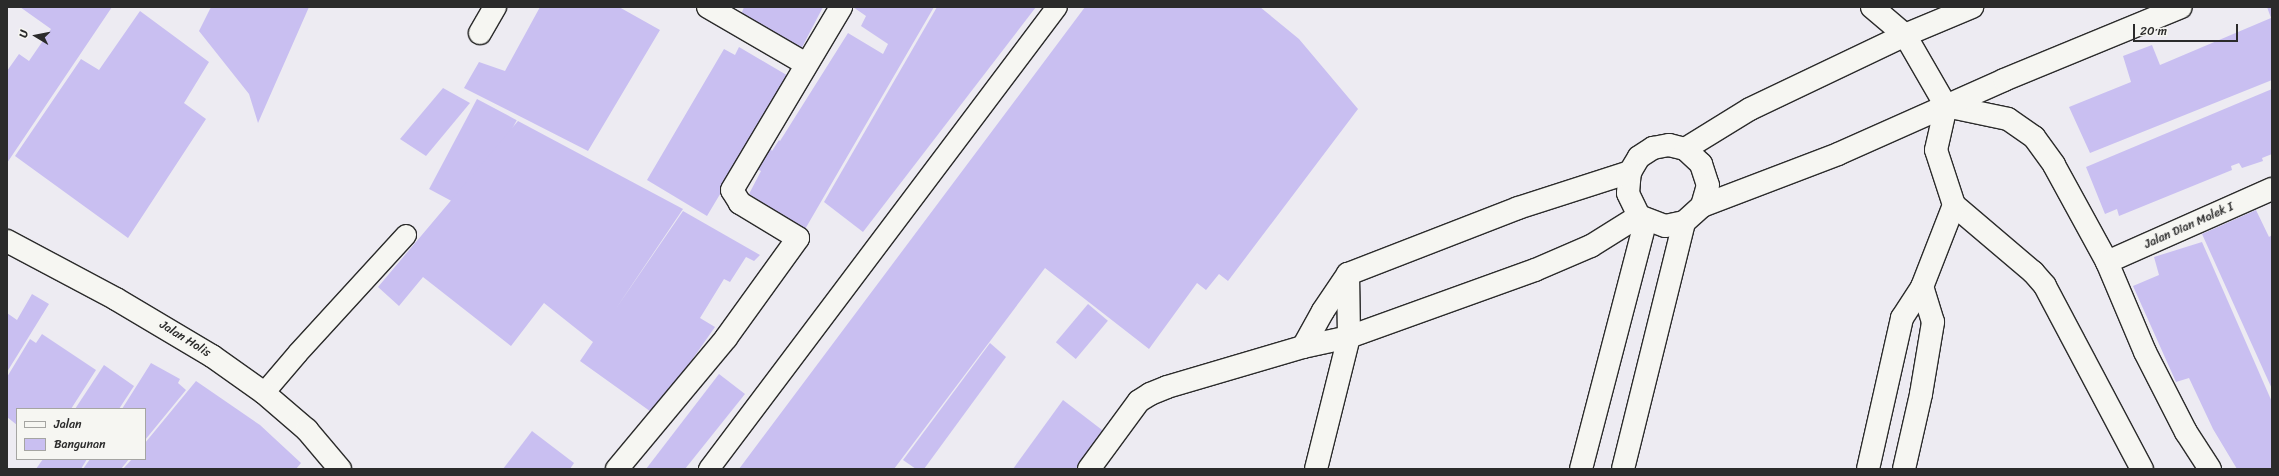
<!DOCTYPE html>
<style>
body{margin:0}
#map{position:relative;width:2279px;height:476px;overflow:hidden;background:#edebf2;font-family:Sriracha,sans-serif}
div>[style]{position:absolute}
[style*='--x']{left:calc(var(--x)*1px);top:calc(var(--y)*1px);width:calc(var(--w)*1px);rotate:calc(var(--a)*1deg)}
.building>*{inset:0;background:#c9bff1;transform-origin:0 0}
.roads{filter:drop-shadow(1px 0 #2b2b2b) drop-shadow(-1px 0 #2b2b2b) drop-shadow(0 1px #2b2b2b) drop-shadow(0 -1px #2b2b2b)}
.service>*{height:20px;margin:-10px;padding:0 10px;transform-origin:10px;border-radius:10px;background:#f6f6f2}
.minor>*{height:22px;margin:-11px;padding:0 11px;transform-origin:11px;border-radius:11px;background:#f6f6f2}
.tertiary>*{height:22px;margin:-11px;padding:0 11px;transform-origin:11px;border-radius:11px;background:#f6f6f2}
span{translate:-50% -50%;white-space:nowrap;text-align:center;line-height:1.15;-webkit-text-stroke:3.5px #f6f6f2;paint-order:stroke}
.street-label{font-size:12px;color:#2b2b2b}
.frame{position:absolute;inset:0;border:8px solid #2b2b2b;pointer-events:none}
.legend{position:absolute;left:16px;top:408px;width:130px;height:52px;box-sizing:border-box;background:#f6f6f2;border:1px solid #a5a5a2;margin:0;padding:5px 7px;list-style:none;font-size:12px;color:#2b2b2b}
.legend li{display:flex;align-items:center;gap:8px;height:20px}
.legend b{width:20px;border:1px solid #a5a5a2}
.north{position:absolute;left:16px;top:16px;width:40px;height:40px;-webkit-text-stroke:3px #f6f6f2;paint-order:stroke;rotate:280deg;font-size:11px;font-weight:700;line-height:16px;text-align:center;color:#2b2b2b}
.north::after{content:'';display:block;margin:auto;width:14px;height:18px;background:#2b2b2b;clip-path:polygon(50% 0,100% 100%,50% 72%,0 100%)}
.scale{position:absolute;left:2133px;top:24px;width:105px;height:18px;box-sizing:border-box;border:2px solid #2b2b2b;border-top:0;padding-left:5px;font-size:12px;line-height:14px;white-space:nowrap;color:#2b2b2b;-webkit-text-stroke:3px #f6f6f2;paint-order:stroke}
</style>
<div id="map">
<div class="building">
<div style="clip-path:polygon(20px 7px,112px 7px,7px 163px,7px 71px,19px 54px,29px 61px,51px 29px)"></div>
<div style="clip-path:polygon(211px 7px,309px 7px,258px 123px,249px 94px,199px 31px)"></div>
<div style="clip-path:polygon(540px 7px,619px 7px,660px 30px,588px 151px,464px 88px,479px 62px,505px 71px)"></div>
<div style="clip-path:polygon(744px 7px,823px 7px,798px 55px,739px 20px)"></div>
<div style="clip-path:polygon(853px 7px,934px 7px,804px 231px,749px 194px,761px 171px,757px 169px,770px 148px,772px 151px,779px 140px,780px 141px,848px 33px,883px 54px,888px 44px,861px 26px,866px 16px)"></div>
<div style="clip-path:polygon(937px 7px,1036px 7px,863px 232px,824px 202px)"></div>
<div style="clip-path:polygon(1085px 7px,1260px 7px,1299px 39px,1358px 109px,1228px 281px,1219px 274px,1206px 290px,1197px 283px,1149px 349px,1045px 268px,894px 469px,739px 469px)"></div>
<div style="clip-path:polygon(2267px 7px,2272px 7px,2272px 80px,2090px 153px,2069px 107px,2131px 82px,2123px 56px,2152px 45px,2160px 65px,2271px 18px)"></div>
<div style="clip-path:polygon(140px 11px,209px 62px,184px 103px,206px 119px,128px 238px,15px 156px,81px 59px,99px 70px)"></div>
<div style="clip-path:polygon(739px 47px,790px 77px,707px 216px,647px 180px,724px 49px,735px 55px)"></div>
<div style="clip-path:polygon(443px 88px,470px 103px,426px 156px,400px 139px)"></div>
<div style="clip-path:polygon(2272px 89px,2272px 154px,2262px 158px,2263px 161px,2242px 168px,2239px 163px,2231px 166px,2232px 170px,2119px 216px,2117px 209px,2105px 214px,2086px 167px)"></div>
<div style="left:477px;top:99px;width:45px;height:102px;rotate:28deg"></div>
<div style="clip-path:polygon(518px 121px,683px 209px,617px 307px,683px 211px,760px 255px,754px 261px,746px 257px,730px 282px,724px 279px,700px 318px,715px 327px,654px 414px,580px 361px,593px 342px,544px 303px,511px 346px,423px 277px,399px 306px,378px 287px)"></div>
<div style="clip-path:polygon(2256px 210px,2269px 237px,2272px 235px,2272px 389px,2202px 234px)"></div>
<div style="clip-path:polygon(2202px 242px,2272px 402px,2272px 469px,2237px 469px,2213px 429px,2189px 378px,2176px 382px,2133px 286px,2159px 275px,2154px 257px)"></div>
<div style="clip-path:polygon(32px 294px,49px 304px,7px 372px,7px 313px,17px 320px)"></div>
<div style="left:1088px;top:304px;width:26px;height:50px;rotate:40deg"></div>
<div style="clip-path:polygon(42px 334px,96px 370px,71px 409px,17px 409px,17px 425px,7px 417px,7px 377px,30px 339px,36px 343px)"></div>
<div style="clip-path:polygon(990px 343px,1006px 357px,924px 469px,916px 469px,903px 460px)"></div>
<div style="clip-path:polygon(151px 363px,180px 379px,178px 383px,186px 390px,145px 440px,145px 409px,122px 409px)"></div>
<div style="clip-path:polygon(104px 365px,134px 386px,119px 409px,75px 409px)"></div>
<div style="clip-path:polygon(719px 374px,745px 394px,685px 469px,646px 469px)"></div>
<div style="clip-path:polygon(196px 381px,260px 425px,301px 463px,296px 469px,123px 469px,132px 459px,145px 459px,145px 443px)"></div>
<div style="clip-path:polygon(1063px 400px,1106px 433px,1079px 469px,1013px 469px)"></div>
<div style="clip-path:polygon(532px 431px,574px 463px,570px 469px,503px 469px)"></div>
<div style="clip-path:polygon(43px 459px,87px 459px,81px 469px,36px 469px)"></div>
<div style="clip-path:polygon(90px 459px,129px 459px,121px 469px,83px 469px)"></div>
</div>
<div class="roads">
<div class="service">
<div style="--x:264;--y:393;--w:52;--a:-49.6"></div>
<div style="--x:298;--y:353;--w:160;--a:-47.5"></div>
<div style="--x:709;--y:469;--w:578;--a:-53.01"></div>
</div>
<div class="minor">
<div style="--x:708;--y:7;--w:113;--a:30.2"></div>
<div style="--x:1872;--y:7;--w:43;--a:40.3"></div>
<div style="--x:1905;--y:35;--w:82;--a:60"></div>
<div style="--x:480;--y:33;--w:30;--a:-60"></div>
<div style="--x:1946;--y:106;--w:63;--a:11.8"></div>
<div style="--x:2008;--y:119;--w:32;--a:35"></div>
<div style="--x:2034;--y:137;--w:34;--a:54"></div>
<div style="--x:2054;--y:165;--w:111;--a:61.3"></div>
<div style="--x:2107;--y:262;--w:98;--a:67.1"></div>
<div style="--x:2145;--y:352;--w:90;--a:62.9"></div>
<div style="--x:2186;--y:432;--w:44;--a:57"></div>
<div style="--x:1669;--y:145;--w:16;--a:14"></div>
<div style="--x:1685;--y:149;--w:22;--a:43"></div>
<div style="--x:1701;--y:164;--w:22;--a:72"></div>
<div style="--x:1708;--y:185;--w:22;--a:106"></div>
<div style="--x:1702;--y:206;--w:24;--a:138"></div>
<div style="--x:1684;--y:222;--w:19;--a:168"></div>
<div style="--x:1665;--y:226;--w:28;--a:-159"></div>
<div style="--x:1639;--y:216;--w:25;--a:-116"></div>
<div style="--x:1628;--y:193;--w:21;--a:-85"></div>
<div style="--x:1630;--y:172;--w:17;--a:-59"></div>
<div style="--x:1639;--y:157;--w:17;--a:-33"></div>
<div style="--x:1653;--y:148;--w:16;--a:-11"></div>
<div style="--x:1685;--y:149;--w:76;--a:-31.6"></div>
<div style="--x:1750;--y:109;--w:172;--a:-25.5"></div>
<div style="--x:1905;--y:35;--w:73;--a:-22.7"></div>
<div style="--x:1954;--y:205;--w:104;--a:40.3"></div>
<div style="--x:2033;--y:272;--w:18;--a:49"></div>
<div style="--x:2045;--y:286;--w:207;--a:62.1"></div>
<div style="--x:1702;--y:206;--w:146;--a:-20.9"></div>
<div style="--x:1838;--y:154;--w:182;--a:-24"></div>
<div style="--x:2004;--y:80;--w:191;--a:-22.4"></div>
<div style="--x:2107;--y:262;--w:180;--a:-23.9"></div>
<div style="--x:1303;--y:347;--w:41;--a:-60.9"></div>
<div style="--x:1323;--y:311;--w:45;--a:-56"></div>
<div style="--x:1348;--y:274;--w:182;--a:-21.2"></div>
<div style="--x:1518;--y:208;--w:118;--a:-17.8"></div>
<div style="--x:617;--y:469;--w:170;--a:-50.2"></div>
<div style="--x:726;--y:338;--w:123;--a:-54.2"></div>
<div style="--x:798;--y:238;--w:68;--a:-148.9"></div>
<div style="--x:740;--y:203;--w:15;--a:-122"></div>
<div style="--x:732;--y:190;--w:213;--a:-59.2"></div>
<div style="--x:1089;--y:469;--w:84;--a:-53.7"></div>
<div style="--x:1139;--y:401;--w:13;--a:-32"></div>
<div style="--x:1150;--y:394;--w:18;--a:-22"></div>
<div style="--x:1167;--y:387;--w:142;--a:-16.4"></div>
<div style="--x:1303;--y:347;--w:47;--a:-12.3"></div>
<div style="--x:1349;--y:337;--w:198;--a:-19.8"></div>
<div style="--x:1535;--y:270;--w:61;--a:-23.2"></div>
<div style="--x:1591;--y:246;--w:57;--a:-32"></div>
<div style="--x:1316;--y:469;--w:136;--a:-76"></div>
<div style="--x:1349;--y:337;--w:63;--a:-90.9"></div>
<div style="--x:1581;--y:469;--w:257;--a:-75.4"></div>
<div style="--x:1623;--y:469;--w:254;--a:-76.1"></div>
<div style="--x:1868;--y:469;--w:155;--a:-77.3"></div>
<div style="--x:1902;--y:318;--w:37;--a:-57"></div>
<div style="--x:1922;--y:287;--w:88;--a:-68.7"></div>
<div style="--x:1954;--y:205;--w:58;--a:-108.1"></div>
<div style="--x:1936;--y:150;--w:45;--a:-77.2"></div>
<div style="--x:1904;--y:469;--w:77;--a:-77.2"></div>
<div style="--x:1921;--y:394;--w:73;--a:-80.5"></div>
<div style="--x:1933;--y:322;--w:37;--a:-107"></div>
</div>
<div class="tertiary">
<div style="--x:7;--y:241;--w:123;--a:28"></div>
<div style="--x:116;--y:299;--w:112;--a:30.7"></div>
<div style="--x:212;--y:356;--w:64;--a:35.4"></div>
<div style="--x:264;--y:393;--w:57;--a:40.7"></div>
<div style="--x:307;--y:430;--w:51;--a:49.8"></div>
</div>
</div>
<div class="street-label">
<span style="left:2189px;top:226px;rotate:-24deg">Jalan Dian Molek I</span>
<span style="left:185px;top:339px;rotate:32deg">Jalan Holis</span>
</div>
<div class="frame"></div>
<ul class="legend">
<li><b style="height:5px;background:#f6f6f2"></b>Jalan</li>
<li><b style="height:11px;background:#c9bff1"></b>Bangunan</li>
</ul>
<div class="north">U</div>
<div class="scale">20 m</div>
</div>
